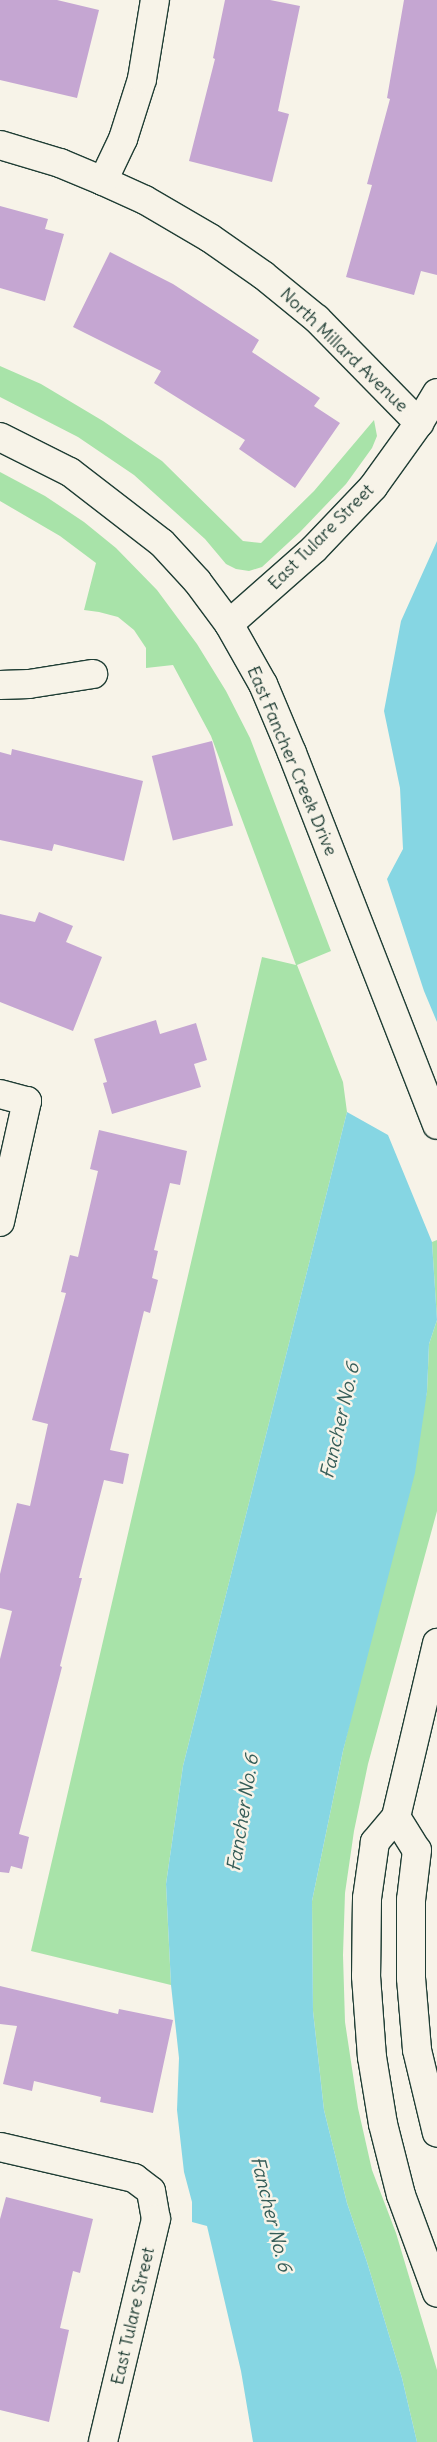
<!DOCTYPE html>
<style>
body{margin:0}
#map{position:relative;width:437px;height:2442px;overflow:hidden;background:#f7f3e8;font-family:Delius,sans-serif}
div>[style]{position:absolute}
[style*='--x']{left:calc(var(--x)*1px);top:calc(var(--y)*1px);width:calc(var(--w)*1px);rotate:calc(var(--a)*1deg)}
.green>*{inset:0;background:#a8e3a9}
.water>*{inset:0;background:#86d6e3}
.building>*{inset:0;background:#c5a6d2;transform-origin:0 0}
.roads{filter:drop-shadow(1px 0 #1f3d34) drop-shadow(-1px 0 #1f3d34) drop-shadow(0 1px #1f3d34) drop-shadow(0 -1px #1f3d34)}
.street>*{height:28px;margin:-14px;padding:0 14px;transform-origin:14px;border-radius:14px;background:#f7f3e8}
.secondary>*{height:28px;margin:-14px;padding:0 14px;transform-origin:14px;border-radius:14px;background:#f7f3e8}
span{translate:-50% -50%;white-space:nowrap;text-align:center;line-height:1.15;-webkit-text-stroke:5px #f7f3e8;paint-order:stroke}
.street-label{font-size:18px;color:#1f3d34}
.water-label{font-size:19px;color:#345c57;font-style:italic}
</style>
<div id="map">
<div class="green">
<div style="clip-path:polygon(0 366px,41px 384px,103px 421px,162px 461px,243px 541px,261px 543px,314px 491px,374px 420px,377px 436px,372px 448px,346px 484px,300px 532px,262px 567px,249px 571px,236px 569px,226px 564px,205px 539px,134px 475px,78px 437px,0 397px)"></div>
<div style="clip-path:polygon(0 472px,45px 496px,84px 522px,116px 548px,157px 590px,197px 644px,226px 691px,250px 738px,331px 951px,297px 965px,343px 1082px,347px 1112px,183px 1766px,166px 1884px,171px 1985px,31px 1951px,262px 957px,296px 965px,211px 736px,173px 665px,146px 668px,146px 648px,134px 630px,118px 617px,99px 612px,84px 610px,96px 563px,60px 536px,0 501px)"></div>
<div style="clip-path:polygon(437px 1240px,437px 1511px,368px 1764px,354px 1831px,345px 1893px,343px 1955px,345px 2022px,358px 2108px,372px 2170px,396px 2233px,437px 2370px,437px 2442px,417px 2442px,402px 2378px,367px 2262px,347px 2203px,324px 2110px,313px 2011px,312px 1901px,343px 1751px,427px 1392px,429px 1344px,437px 1320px,432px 1242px)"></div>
</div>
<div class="water">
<div style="clip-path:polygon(437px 541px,437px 1022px,424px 991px,387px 879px,403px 849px,400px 788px,384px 711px,401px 621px)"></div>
<div style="clip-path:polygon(347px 1112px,388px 1135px,432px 1242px,437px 1320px,429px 1344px,427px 1392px,415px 1473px,343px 1751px,312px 1901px,313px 2011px,324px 2110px,347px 2203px,367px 2262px,402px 2378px,417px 2442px,253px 2442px,241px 2371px,207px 2226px,192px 2222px,192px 2202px,184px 2172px,177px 2110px,179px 2058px,171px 1985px,166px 1884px,183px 1766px)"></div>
</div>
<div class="building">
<div style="clip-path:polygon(0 0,57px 0,99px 10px,77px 98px,0 80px)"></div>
<div style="clip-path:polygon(225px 0,270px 0,300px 6px,278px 111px,289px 114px,272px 182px,189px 161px,215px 59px,213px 58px)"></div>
<div style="clip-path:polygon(404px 0,437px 0,437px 275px,421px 271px,414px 295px,346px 277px,372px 185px,367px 184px,390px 99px,387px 98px)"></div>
<div style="clip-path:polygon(0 206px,48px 219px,45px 229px,64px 234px,45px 301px,0 288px)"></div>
<div style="clip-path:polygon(110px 252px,173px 284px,259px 340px,252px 352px,320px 398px,314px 406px,340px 423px,295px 488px,239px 449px,245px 440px,154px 383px,161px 371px,73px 327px)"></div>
<div style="left:212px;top:741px;width:87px;height:62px;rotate:76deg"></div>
<div style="clip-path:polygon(12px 749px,143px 781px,124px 861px,54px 844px,52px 851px,0 840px,0 752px,11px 755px)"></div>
<div style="clip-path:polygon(39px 912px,73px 926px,66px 942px,102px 957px,73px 1031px,0 1002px,0 914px,35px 922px)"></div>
<div style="clip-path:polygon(156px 1020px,160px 1034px,196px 1023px,207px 1060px,194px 1064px,201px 1087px,112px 1114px,103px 1083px,107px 1082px,94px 1039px)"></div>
<div style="clip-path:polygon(99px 1130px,187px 1151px,180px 1185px,170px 1183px,154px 1250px,158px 1251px,152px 1278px,158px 1280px,150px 1313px,144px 1311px,110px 1450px,129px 1454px,123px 1484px,104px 1480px,79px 1578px,82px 1578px,60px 1666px,62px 1667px,19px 1834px,29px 1837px,22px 1869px,11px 1866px,9px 1873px,0 1872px,0 1659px,12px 1611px,0 1608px,0 1574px,17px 1503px,30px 1506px,48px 1424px,32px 1420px,66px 1293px,61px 1292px,70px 1255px,78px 1257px,98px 1171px,90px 1169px)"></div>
<div style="clip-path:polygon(0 1986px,118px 2014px,119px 2009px,173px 2020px,153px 2113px,100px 2102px,101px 2097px,34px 2081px,32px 2091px,3px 2084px,17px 2026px,0 2024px)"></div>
<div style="clip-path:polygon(6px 2197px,93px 2219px,80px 2273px,73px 2271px,60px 2328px,69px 2330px,49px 2422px,0 2410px,0 2219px)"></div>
</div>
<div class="roads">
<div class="street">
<div style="--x:0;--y:145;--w:63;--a:16.7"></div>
<div style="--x:60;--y:163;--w:47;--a:22.7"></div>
<div style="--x:103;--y:181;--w:46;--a:24.3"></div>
<div style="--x:145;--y:200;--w:75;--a:30.3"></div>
<div style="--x:210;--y:238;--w:65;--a:34.9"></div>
<div style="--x:263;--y:275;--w:70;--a:39.2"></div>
<div style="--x:317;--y:319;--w:146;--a:45.6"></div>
<div style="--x:103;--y:181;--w:47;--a:-64.5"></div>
<div style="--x:123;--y:139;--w:63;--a:-72.4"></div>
<div style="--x:142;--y:79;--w:80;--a:-80.7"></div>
<div style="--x:229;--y:624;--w:113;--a:-41.4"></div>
<div style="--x:314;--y:549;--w:86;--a:-46.4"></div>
<div style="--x:373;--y:487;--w:79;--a:-54.3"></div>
<div style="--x:419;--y:423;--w:35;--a:-59"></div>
<div style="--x:0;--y:685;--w:29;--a:-2"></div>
<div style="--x:29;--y:684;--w:65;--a:-8.9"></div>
<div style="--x:0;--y:1094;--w:28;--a:15"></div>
<div style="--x:27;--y:1101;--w:124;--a:102.6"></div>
<div style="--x:0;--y:2147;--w:138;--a:13"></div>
<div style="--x:134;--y:2178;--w:21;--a:37"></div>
<div style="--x:151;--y:2191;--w:28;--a:80"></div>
<div style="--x:156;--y:2219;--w:229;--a:103.4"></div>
</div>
<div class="secondary">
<div style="--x:0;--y:437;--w:78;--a:26.6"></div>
<div style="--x:70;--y:472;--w:116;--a:37.7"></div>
<div style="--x:162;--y:543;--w:52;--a:47.4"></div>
<div style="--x:197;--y:581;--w:54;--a:53.3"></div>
<div style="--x:229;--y:624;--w:69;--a:60.5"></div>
<div style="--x:263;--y:684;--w:75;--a:67.2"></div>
<div style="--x:292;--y:753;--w:399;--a:68.7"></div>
<div style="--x:396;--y:1817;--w:33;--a:130"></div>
<div style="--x:375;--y:1842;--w:57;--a:98.1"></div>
<div style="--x:367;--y:1898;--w:78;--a:90.7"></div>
<div style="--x:366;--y:1976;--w:81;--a:85.8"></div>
<div style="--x:372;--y:2057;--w:68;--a:80.7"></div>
<div style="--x:383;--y:2124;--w:73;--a:75.8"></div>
<div style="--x:401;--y:2195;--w:104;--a:69.8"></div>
<div style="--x:396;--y:1817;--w:39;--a:58"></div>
<div style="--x:417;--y:1850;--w:50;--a:96.8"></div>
<div style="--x:411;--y:1900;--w:78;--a:90"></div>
<div style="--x:411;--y:1978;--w:72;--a:85.2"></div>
<div style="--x:417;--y:2050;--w:85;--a:76.5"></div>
<div style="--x:396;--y:1817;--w:179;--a:-76.7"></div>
</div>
</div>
<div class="street-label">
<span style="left:344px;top:350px;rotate:44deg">North Millard Avenue</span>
<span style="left:321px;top:537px;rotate:-45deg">East Tulare Street</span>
<span style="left:292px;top:761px;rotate:67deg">East Fancher Creek Drive</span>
<span style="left:133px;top:2316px;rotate:-77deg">East Tulare Street</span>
</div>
<div class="water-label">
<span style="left:340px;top:1421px;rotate:-77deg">Fancher No. 6</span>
<span style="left:243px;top:1813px;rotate:-81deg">Fancher No. 6</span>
<span style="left:271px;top:2214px;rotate:76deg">Fancher No. 6</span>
</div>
</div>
